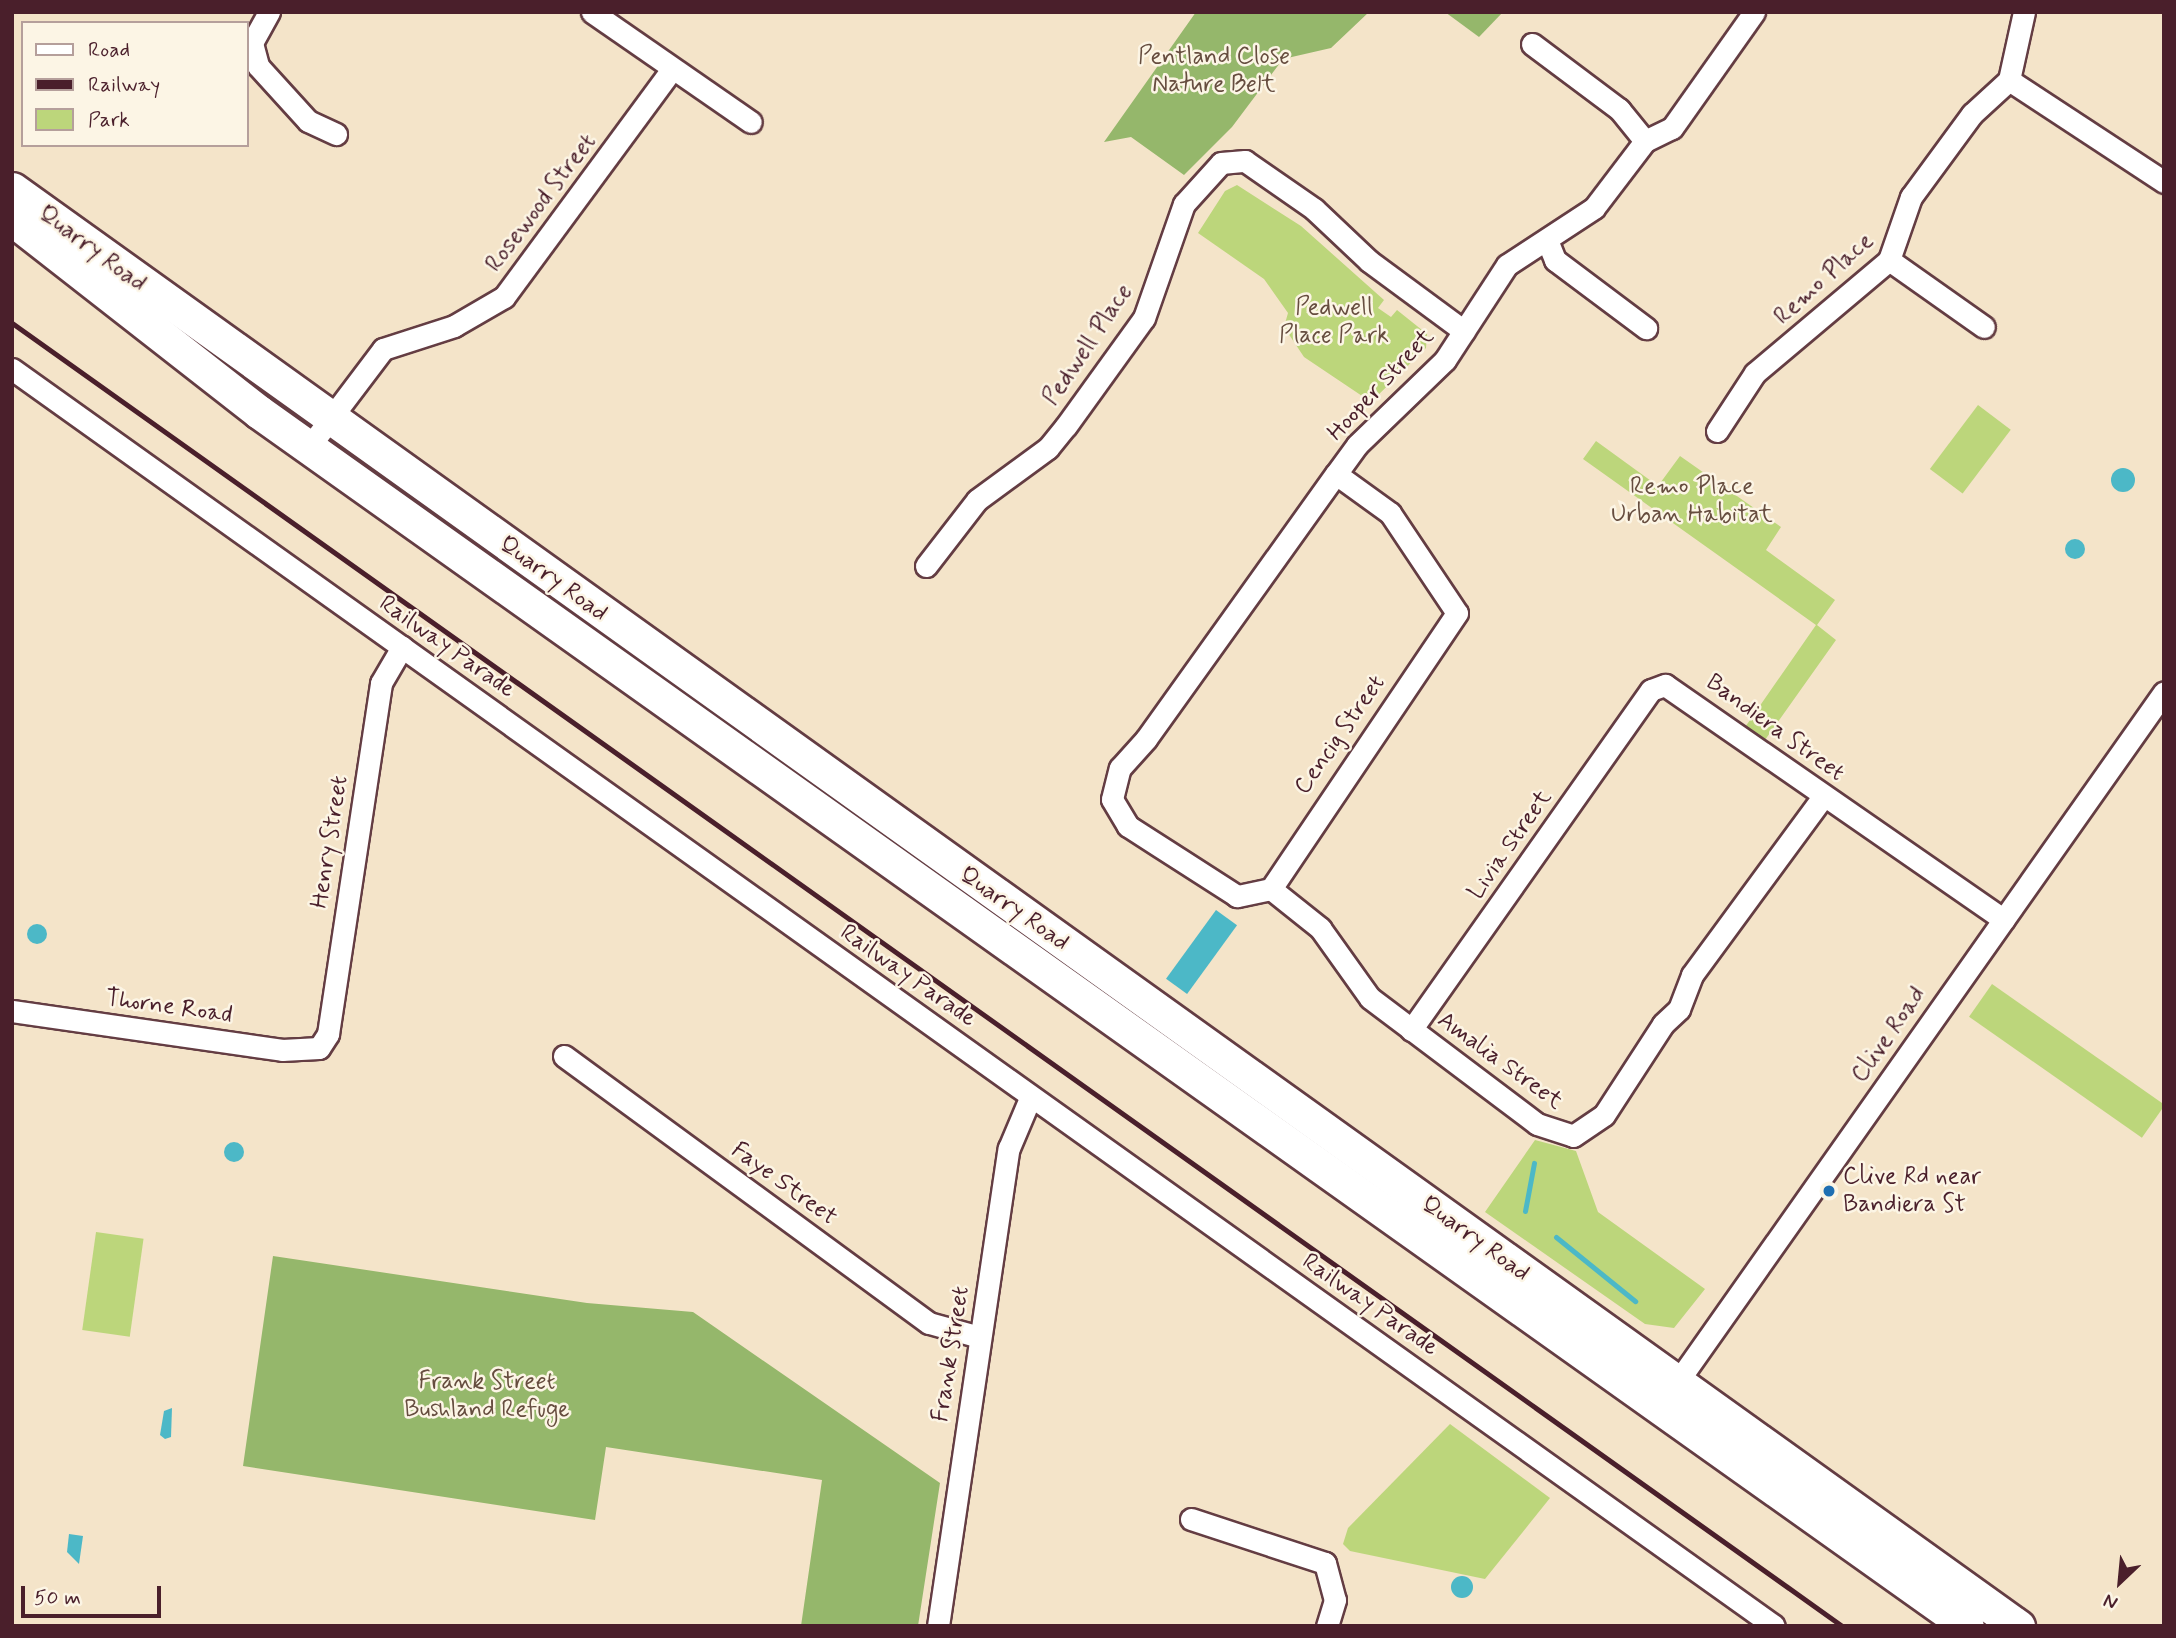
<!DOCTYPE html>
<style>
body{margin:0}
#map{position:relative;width:2176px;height:1638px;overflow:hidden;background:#f4e4c9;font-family:Mynerve,sans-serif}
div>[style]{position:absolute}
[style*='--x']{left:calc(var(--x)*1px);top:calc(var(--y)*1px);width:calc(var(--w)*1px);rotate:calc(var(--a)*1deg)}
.green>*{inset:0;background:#bcd67b;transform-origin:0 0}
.forest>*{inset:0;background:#95b76b}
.water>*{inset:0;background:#4cb8c7;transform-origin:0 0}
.round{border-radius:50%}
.stream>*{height:5px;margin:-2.5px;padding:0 2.5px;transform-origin:2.5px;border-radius:2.5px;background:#4cb8c7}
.roads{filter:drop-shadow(2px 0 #643d43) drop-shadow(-2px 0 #643d43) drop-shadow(0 2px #643d43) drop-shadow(0 -2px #643d43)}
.street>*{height:21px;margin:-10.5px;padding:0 10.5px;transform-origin:10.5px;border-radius:10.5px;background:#fff}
.primary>*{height:33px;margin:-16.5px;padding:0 16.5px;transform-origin:16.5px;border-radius:16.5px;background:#fff}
.rail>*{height:5px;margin:-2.5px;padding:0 2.5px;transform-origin:2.5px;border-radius:2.5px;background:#4a1f2b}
.dots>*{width:19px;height:19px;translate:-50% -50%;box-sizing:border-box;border:4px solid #fcf5e5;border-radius:50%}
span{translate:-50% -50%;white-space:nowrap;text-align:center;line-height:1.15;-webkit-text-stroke:5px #fcf5e5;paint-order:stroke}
.park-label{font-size:24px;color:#664d3f}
.street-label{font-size:24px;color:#4a1f2b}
.poi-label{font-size:24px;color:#4a1f2b}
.left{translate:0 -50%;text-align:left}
.frame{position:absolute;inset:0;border:14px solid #4a1f2b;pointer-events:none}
.legend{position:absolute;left:21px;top:21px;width:228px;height:126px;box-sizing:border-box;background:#fcf5e5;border:2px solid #b59f9b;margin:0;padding:9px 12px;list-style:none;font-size:21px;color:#4a1f2b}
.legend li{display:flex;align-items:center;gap:14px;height:35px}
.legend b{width:35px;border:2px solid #b59f9b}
.north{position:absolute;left:2085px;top:1547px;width:70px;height:70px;-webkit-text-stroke:5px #fcf5e5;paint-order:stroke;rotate:206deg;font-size:19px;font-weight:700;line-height:28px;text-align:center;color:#4a1f2b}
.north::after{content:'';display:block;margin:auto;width:24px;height:32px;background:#4a1f2b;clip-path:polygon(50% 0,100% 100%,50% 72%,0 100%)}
.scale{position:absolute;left:21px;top:1586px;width:140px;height:32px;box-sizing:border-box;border:4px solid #4a1f2b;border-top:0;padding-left:9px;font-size:21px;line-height:24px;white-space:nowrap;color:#4a1f2b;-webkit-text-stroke:5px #fcf5e5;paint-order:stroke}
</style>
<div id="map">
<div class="green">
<div style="clip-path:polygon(1237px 185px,1301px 226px,1384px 300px,1378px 308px,1391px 317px,1397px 310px,1427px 334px,1426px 348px,1371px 402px,1304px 357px,1284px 327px,1288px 313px,1264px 279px,1198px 233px,1225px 191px)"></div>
<div style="left:1978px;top:405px;width:41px;height:80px;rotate:37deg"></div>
<div style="clip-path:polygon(1596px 441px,1658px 486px,1680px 456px,1781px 527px,1766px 550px,1835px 600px,1817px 625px,1836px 640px,1760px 747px,1741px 733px,1816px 625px,1583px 459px)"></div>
<div style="left:1992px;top:984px;width:211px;height:40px;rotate:35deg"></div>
<div style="clip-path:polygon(1535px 1140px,1576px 1151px,1598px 1212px,1705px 1289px,1674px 1328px,1645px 1324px,1485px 1212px)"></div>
<div style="left:96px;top:1232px;width:48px;height:99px;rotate:8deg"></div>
<div style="clip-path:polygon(1450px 1424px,1550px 1498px,1485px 1579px,1350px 1551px,1343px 1544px,1348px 1528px)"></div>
</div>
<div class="forest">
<div style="clip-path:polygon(1196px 12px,1369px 12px,1331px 48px,1283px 59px,1232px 127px,1184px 175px,1131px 137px,1104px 142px)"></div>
<div style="clip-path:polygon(1445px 12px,1503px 12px,1479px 37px)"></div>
<div style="clip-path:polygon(273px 1256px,587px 1303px,693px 1312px,940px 1483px,918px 1626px,801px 1626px,822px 1480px,606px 1447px,595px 1520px,243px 1466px)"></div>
</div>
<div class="water">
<div class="round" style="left:2111px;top:468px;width:24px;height:24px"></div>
<div class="round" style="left:2065px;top:539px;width:20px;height:20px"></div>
<div style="left:1216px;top:910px;width:26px;height:85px;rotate:36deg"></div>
<div class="round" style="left:27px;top:924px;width:20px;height:20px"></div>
<div class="round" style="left:224px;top:1142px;width:20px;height:20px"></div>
<div style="clip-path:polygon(172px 1408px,171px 1437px,165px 1439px,160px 1435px,164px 1411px)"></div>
<div style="clip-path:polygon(69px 1534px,83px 1536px,79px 1564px,67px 1552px)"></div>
<div class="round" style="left:1451px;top:1576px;width:22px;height:22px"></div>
</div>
<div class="stream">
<div style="--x:1525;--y:1211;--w:49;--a:-79.4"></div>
<div style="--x:1556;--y:1237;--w:102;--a:39"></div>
</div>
<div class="roads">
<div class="street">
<div style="--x:269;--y:12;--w:35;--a:119"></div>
<div style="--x:252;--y:43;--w:24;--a:75"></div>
<div style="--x:258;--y:66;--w:74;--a:47.7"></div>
<div style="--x:308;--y:121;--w:31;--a:25"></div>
<div style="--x:592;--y:12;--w:193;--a:34.7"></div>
<div style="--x:1532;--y:44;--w:109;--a:36.8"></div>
<div style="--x:1619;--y:109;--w:41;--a:50.9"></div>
<div style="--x:2009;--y:80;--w:186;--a:33.3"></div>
<div style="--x:1547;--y:240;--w:22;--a:68"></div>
<div style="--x:1555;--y:260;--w:114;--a:36.8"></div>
<div style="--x:1889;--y:260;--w:116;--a:35.2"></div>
<div style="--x:12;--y:369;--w:2164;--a:35.5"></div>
<div style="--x:1717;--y:431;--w:69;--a:-56.8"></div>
<div style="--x:1755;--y:373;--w:175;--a:-40.1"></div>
<div style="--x:1889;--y:260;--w:67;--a:-70.8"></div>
<div style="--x:1911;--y:197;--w:103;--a:-53.7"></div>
<div style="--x:1972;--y:114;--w:50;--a:-42.6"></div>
<div style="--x:2009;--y:80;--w:70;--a:-77.6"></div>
<div style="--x:309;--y:447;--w:123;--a:-52.9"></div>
<div style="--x:383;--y:349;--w:75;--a:-17.9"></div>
<div style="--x:454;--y:326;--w:58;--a:-30.1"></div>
<div style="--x:504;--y:297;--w:283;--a:-53.6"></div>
<div style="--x:1336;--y:474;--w:67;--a:35.8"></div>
<div style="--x:1390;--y:513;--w:120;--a:56.2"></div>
<div style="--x:1457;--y:613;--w:333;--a:124"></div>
<div style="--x:1271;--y:889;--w:35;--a:168"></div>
<div style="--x:1237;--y:896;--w:130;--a:-147.3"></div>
<div style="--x:1128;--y:826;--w:31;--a:-121"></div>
<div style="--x:1112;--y:799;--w:32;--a:-76"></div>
<div style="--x:1120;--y:768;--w:39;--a:-48"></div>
<div style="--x:1146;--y:739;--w:326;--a:-54.4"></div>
<div style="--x:1336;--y:474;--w:36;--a:-54"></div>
<div style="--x:1357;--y:445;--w:122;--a:-44"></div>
<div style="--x:1445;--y:360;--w:113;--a:-56.9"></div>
<div style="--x:1507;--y:265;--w:104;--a:-33.2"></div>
<div style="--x:1594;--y:208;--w:84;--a:-52.7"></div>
<div style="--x:1645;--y:141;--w:30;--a:-26"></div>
<div style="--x:1672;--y:128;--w:142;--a:-54.7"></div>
<div style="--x:926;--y:566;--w:83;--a:-52.3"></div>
<div style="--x:977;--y:500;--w:88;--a:-36.2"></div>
<div style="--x:1048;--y:448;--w:28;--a:-51"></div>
<div style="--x:1066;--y:426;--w:133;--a:-54.2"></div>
<div style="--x:1144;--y:318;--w:121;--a:-70.7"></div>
<div style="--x:1184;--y:204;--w:55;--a:-47.9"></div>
<div style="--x:1221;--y:163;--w:24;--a:-5"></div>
<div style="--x:1245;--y:161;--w:84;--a:34.8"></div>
<div style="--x:1314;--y:209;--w:76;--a:43.4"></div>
<div style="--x:1369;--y:261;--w:118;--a:36.4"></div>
<div style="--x:1271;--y:889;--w:63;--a:38.5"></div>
<div style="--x:1320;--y:928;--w:86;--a:54.5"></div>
<div style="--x:1370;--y:998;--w:209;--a:37"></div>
<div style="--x:1537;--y:1124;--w:38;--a:18"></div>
<div style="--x:1573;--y:1136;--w:37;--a:-34"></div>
<div style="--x:1604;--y:1115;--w:108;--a:-57"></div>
<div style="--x:1663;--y:1024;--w:22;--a:-43"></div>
<div style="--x:1679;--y:1009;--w:36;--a:-69"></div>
<div style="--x:1692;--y:975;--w:220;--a:-53.7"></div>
<div style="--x:12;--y:1011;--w:273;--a:8.2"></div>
<div style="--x:282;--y:1050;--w:37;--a:-3"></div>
<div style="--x:319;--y:1048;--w:17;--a:-57"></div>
<div style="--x:328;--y:1034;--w:355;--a:-81.4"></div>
<div style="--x:381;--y:683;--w:42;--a:-59.7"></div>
<div style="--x:1411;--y:1030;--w:416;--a:-54.8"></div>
<div style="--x:1651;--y:690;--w:15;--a:-20"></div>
<div style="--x:1665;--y:685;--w:412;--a:34.7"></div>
<div style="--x:564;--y:1056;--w:452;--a:36.2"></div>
<div style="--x:929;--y:1323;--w:53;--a:15.4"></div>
<div style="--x:1671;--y:1391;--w:855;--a:-54.8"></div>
<div style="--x:1191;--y:1519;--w:141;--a:18.2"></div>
<div style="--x:1325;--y:1563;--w:38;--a:75"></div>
<div style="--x:1335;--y:1600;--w:27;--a:107"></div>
<div style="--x:938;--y:1626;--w:483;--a:-81.6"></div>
<div style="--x:1009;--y:1148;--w:56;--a:-67.1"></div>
</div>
<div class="primary">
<div style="--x:12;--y:189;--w:2468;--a:35.62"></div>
<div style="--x:12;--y:219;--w:313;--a:38"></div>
<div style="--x:259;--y:412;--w:2095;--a:35.4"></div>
</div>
</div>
<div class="rail">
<div style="--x:12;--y:323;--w:2246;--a:35.45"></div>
</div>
<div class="dots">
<div style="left:1829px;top:1191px;background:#1f6fb2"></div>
</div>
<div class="park-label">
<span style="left:1214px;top:71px">Pentland Close<br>Nature Belt</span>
<span style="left:1334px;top:322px">Pedwell<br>Place Park</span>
<span style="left:1692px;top:501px">Remo Place<br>Urban Habitat</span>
<span style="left:487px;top:1396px">Frank Street<br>Bushland Refuge</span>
</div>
<div class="street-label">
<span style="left:541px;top:203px;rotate:-53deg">Rosewood Street</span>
<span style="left:92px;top:249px;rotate:37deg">Quarry Road</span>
<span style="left:1824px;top:279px;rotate:-42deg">Remo Place</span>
<span style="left:1088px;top:345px;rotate:-56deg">Pedwell Place</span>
<span style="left:1381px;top:385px;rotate:-47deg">Hooper Street</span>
<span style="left:553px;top:579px;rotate:36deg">Quarry Road</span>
<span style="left:447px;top:647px;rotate:35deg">Railway Parade</span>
<span style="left:1775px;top:728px;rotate:36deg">Bandiera Street</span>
<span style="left:1340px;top:735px;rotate:-55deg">Cencig Street</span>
<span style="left:330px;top:842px;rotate:-81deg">Henry Street</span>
<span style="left:1510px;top:845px;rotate:-55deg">Livia Street</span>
<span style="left:1014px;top:909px;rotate:35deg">Quarry Road</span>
<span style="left:908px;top:976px;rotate:35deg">Railway Parade</span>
<span style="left:169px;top:1007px;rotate:8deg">Thorne Road</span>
<span style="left:1889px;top:1035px;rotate:-55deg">Clive Road</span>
<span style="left:1500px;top:1061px;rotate:36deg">Amalia Street</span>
<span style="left:784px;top:1184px;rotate:36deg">Faye Street</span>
<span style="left:1475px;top:1239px;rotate:36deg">Quarry Road</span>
<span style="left:1370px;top:1305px;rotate:35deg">Railway Parade</span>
<span style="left:951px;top:1354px;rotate:-81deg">Frank Street</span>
</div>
<div class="poi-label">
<span class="left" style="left:1843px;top:1191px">Clive Rd near<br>Bandiera St</span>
</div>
<div class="frame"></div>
<ul class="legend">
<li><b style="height:9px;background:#fff"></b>Road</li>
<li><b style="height:9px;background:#4a1f2b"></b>Railway</li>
<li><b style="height:19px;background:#bcd67b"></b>Park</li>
</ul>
<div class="north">N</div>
<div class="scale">50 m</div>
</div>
